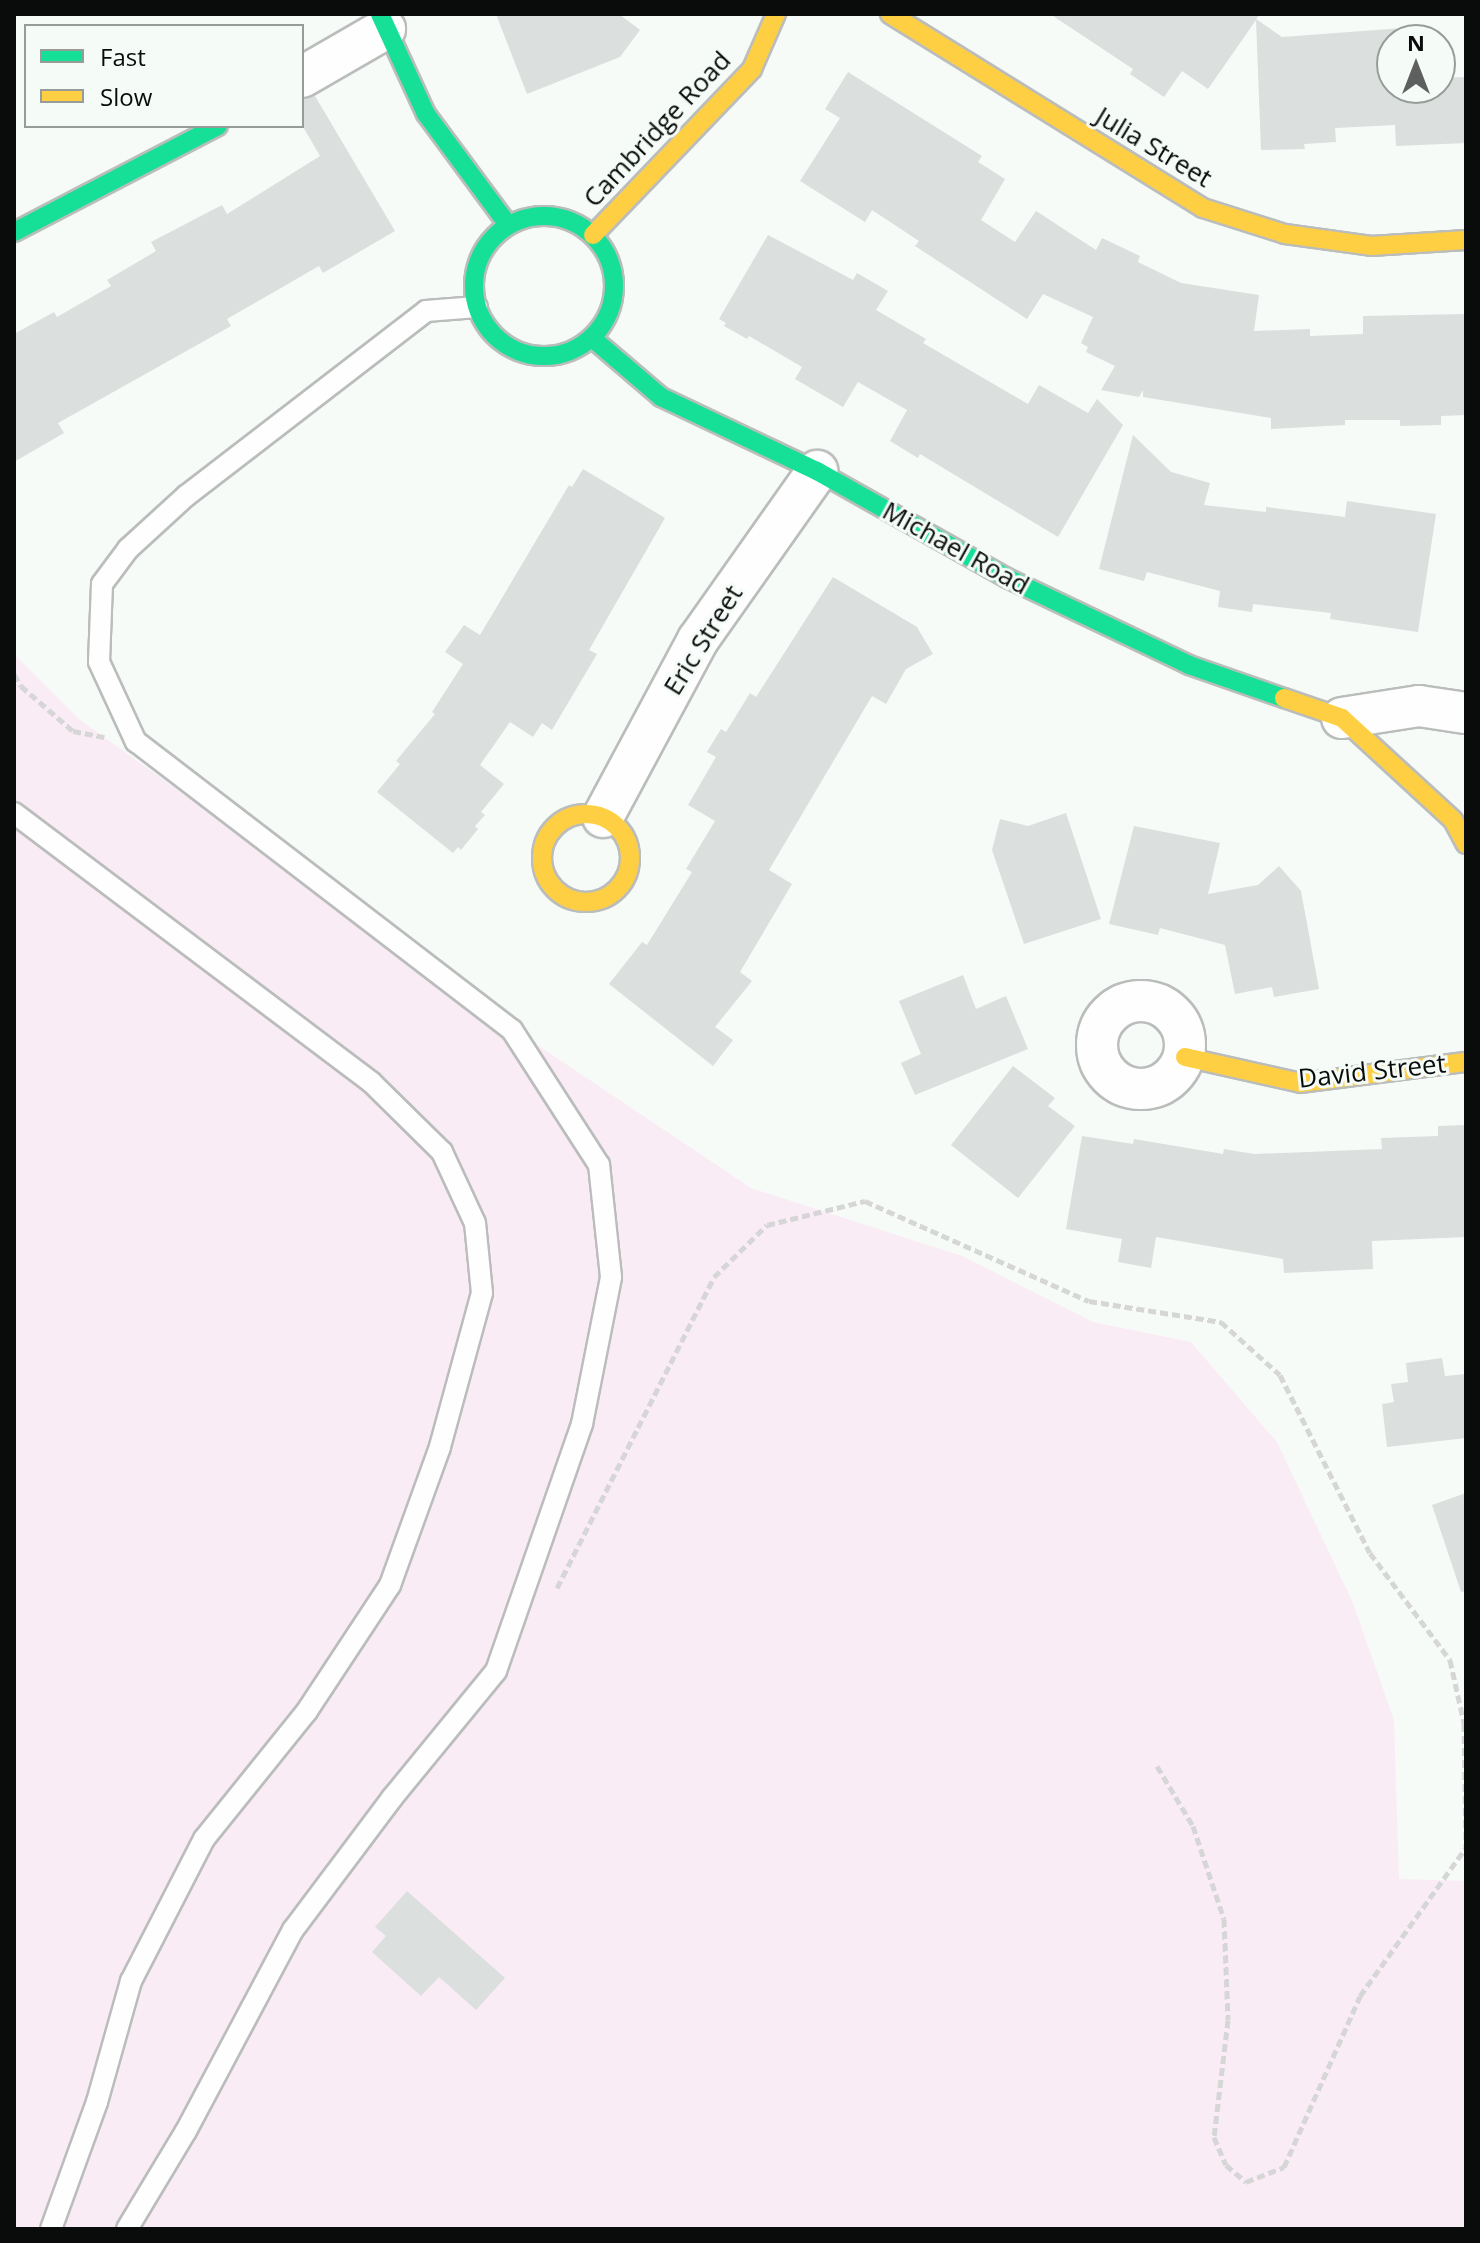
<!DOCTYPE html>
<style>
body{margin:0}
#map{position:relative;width:1480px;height:2243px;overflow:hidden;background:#f6fbf8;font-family:"Open Sans",sans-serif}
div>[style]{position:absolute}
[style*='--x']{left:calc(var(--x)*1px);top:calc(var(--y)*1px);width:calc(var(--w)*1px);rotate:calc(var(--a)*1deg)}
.green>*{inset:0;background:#faecf5}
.building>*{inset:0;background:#dbdfdd}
.path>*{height:5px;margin-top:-2.5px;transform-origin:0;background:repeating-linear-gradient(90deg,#d6d6d6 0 8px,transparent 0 12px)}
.roads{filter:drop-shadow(2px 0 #babdbb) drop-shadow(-2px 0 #babdbb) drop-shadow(0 2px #babdbb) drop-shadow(0 -2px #babdbb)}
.lane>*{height:20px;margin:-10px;padding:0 10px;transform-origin:10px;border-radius:10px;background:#fefefe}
.street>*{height:40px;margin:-20px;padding:0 20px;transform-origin:20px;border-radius:20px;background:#fefefe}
.street>.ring{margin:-20px;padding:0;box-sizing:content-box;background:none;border:40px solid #fefefe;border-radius:50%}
.fast>*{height:18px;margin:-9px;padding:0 9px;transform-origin:9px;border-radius:9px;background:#16e098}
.fast>.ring{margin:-9px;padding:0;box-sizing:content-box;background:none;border:18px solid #16e098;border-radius:50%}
.slow>*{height:18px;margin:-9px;padding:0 9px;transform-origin:9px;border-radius:9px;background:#ffcf43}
.slow>.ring{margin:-9px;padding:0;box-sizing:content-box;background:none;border:18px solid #ffcf43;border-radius:50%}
span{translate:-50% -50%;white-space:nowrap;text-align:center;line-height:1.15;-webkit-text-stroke:6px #f5fcf8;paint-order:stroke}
.street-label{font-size:26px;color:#0a0c0b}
.frame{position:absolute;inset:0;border:16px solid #0a0c0b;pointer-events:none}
.legend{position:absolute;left:24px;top:24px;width:280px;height:104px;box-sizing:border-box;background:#f5fcf8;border:2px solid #979c99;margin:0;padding:10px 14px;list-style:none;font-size:24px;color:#0a0c0b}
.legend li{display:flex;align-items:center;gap:16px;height:40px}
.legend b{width:40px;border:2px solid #979c99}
.north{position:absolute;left:1376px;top:24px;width:80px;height:80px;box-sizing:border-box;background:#f5fcf8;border:2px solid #979c99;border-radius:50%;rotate:0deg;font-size:22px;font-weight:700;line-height:32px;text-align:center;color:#0a0c0b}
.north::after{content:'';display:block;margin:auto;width:28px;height:36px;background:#5d605e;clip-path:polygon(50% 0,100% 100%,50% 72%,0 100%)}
</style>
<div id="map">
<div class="green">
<div style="clip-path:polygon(14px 654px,79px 719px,463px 995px,751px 1188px,962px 1256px,1093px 1322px,1191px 1342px,1277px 1442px,1353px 1603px,1394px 1720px,1399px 1879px,1466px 1881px,1466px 2229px,14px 2229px)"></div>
</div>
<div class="building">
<div style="clip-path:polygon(496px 14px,619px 14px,640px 30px,620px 57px,527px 94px)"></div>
<div style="clip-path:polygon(1050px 14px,1260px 14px,1256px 19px,1282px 37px,1430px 26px,1431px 40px,1392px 40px,1392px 88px,1440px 88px,1440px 78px,1466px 77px,1466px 143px,1396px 146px,1395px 125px,1335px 128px,1336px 142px,1304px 144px,1305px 149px,1261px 150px,1256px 20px,1208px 89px,1182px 71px,1164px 97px,1130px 74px,1133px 69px)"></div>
<div style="clip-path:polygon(848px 72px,982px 156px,978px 162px,1005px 179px,981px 220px,1015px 242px,1036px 211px,1096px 250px,1102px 238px,1140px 256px,1138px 262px,1181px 283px,1259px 295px,1254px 331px,1310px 329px,1310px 336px,1363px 334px,1363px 316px,1466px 314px,1466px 415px,1441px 416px,1441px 425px,1400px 426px,1400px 420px,1345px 420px,1345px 425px,1271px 429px,1271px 418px,1143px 397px,1143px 390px,1139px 397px,1101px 390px,1115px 366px,1086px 352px,1088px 347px,1081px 343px,1093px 317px,1043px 294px,1027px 319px,915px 246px,919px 241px,872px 210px,865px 222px,800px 181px,840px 118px,825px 109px)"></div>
<div style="clip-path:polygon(315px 96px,395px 231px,323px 273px,319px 266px,227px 319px,231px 326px,58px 423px,64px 433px,14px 462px,14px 334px,54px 312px,57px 317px,111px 286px,107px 280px,156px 251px,151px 242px,222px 205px,227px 214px,320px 156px,302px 125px,302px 100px)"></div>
<div style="clip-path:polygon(768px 235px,853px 280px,857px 273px,888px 291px,876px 310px,926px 339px,923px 343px,1028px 404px,1039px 385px,1088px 413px,1097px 399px,1123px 425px,1058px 537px,920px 454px,918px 458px,890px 441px,907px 410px,858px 382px,843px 407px,795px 379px,802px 367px,749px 336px,747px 339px,724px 326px,726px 323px,719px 319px)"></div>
<div style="clip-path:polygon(1133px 435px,1171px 472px,1210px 483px,1204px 505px,1266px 512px,1266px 507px,1345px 517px,1347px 501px,1436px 514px,1418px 632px,1330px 619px,1331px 613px,1253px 604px,1252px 612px,1218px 607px,1220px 591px,1147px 572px,1144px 581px,1099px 569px)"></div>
<div style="clip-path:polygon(583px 469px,665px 518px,589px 650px,597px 654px,552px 730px,542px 723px,533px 737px,510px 722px,480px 765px,504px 784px,481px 812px,485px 815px,475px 826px,478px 829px,461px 850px,458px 847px,453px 853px,377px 792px,400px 764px,396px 761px,435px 714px,432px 712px,463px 664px,445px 652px,464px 625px,480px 635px,569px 485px,572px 487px)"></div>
<div style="clip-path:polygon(833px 577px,917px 627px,933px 654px,906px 669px,886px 704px,872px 696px,769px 870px,792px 884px,740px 972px,752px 981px,715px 1027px,733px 1040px,713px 1066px,609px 984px,642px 942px,647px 945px,692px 872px,686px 869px,715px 821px,688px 805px,716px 757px,707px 752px,721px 729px,726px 732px,750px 693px,756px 697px)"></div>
<div style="clip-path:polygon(1066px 813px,1101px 919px,1024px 944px,992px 850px,1000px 819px,1028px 826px)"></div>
<div style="clip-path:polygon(1134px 826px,1220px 843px,1208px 894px,1258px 885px,1279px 866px,1301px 891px,1319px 989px,1274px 997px,1272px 987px,1235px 994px,1225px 945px,1160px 928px,1158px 935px,1109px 924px)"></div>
<div style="clip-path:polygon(963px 975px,976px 1009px,1006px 996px,1028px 1049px,915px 1095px,901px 1063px,921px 1054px,899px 1001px)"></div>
<div style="clip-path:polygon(1013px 1066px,1055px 1098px,1048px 1106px,1075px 1126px,1018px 1198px,951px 1145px)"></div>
<div style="clip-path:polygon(1465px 1125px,1466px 1237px,1372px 1241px,1373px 1269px,1284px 1273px,1283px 1259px,1156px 1237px,1151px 1268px,1118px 1262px,1122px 1239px,1066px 1229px,1082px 1136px,1133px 1144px,1134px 1139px,1223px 1154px,1224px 1149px,1254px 1154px,1382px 1149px,1381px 1138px,1438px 1136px,1438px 1126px)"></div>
<div style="clip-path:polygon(1442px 1358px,1445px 1376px,1466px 1374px,1466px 1438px,1387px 1447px,1382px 1404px,1394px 1402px,1391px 1384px,1408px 1382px,1406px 1363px)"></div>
<div style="clip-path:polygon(1466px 1493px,1466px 1591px,1461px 1592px,1432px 1505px)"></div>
<div style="clip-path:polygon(407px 1891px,505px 1978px,476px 2010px,439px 1977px,421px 1996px,372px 1952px,386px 1936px,375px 1927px)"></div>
</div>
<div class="path">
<div style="--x:14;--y:674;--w:14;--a:60"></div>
<div style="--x:21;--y:686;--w:69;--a:40.9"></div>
<div style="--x:73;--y:731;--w:32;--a:11"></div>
<div style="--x:557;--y:1588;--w:348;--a:-63.2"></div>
<div style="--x:714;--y:1277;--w:74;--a:-44.5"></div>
<div style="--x:767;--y:1225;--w:101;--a:-13.8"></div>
<div style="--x:865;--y:1201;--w:245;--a:24.1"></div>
<div style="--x:1089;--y:1301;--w:134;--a:9"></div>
<div style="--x:1221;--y:1322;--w:79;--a:41.9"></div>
<div style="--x:1280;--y:1375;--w:199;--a:63.2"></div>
<div style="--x:1370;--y:1553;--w:134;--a:53.2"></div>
<div style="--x:1450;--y:1660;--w:65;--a:77.5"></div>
<div style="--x:1464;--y:1723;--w:126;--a:89.1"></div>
<div style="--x:1157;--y:1766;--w:70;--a:59"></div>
<div style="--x:1193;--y:1826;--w:98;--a:71.6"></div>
<div style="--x:1224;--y:1919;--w:101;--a:87.7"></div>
<div style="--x:1228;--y:2020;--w:118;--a:96.8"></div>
<div style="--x:1214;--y:2137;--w:30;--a:67"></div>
<div style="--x:1226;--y:2165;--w:26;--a:40"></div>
<div style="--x:1246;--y:2182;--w:41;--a:-21.5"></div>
<div style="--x:1284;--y:2167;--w:187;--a:-66"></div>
<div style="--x:1360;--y:1996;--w:181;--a:-54.5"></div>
</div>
<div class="roads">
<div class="lane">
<div style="--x:14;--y:813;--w:447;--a:37"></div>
<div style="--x:371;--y:1082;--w:100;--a:44.6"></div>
<div style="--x:442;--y:1152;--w:78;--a:65.1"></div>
<div style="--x:475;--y:1223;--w:70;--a:84.3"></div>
<div style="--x:482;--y:1293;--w:160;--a:105.3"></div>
<div style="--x:440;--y:1447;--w:147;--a:109.9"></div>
<div style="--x:390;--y:1585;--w:151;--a:123.4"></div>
<div style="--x:307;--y:1711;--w:164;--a:128.8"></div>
<div style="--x:204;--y:1839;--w:160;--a:117.2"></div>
<div style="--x:131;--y:1981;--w:126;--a:105.7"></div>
<div style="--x:97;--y:2102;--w:135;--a:109.9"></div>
<div style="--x:127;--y:2229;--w:114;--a:-59"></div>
<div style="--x:186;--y:2131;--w:228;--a:-62"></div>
<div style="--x:293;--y:1930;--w:165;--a:-53.1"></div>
<div style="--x:392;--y:1798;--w:164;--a:-50.7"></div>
<div style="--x:496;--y:1671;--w:262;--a:-70.8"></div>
<div style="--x:582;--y:1424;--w:150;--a:-78.8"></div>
<div style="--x:611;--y:1277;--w:113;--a:-96.1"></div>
<div style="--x:599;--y:1165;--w:161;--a:-122.8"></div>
<div style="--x:512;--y:1030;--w:474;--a:-142.5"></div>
<div style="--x:136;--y:742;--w:88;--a:-114.8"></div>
<div style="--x:99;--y:662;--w:78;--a:-87.8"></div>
<div style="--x:102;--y:584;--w:44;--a:-53.4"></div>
<div style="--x:128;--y:549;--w:79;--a:-42.4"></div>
<div style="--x:186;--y:496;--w:303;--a:-37.6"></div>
<div style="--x:426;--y:311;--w:51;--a:-4.5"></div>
</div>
<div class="street">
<div style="--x:302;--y:77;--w:96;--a:-30"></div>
<div style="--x:1342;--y:718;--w:78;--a:-8.9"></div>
<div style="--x:1419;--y:706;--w:48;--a:8.5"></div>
<div style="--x:603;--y:817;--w:201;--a:-61.8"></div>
<div style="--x:698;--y:640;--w:207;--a:-54.8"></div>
<div class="ring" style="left:1097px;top:1001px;width:48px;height:48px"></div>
</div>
<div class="fast">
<div style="--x:380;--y:14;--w:110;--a:65.3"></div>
<div style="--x:426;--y:114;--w:138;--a:53.5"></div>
<div class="ring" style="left:474px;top:216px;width:122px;height:122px"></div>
<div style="--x:14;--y:232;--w:230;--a:-27.5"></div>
<div style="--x:592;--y:338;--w:91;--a:40.5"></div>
<div style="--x:661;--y:397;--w:173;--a:25.4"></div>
<div style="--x:817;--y:471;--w:218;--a:29.4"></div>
<div style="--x:1007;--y:578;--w:202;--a:25.5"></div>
<div style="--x:1189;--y:665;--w:101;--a:19.2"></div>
</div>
<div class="slow">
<div style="--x:890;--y:14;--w:368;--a:31.8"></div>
<div style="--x:1203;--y:208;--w:86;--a:17.6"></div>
<div style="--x:1285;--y:234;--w:87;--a:7.9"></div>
<div style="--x:1371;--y:246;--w:95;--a:-3.6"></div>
<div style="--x:593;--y:235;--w:230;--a:-46.2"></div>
<div style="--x:752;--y:69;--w:60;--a:-66.4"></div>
<div style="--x:1284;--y:698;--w:61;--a:19"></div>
<div style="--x:1342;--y:718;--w:151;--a:42.6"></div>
<div style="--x:1453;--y:820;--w:27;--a:62"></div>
<div class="ring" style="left:542px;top:814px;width:70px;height:70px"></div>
<div style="--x:1185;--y:1057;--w:119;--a:12.6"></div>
<div style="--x:1301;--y:1083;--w:166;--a:-7.3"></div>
</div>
</div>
<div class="street-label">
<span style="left:657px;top:129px;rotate:-47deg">Cambridge Road</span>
<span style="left:1154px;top:147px;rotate:31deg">Julia Street</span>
<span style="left:956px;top:548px;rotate:29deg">Michael Road</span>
<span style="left:703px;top:640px;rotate:-58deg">Eric Street</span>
<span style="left:1372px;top:1071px;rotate:-6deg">David Street</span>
</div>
<div class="frame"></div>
<ul class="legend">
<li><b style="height:10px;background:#16e098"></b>Fast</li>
<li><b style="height:10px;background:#ffcf43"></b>Slow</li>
</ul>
<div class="north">N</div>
</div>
